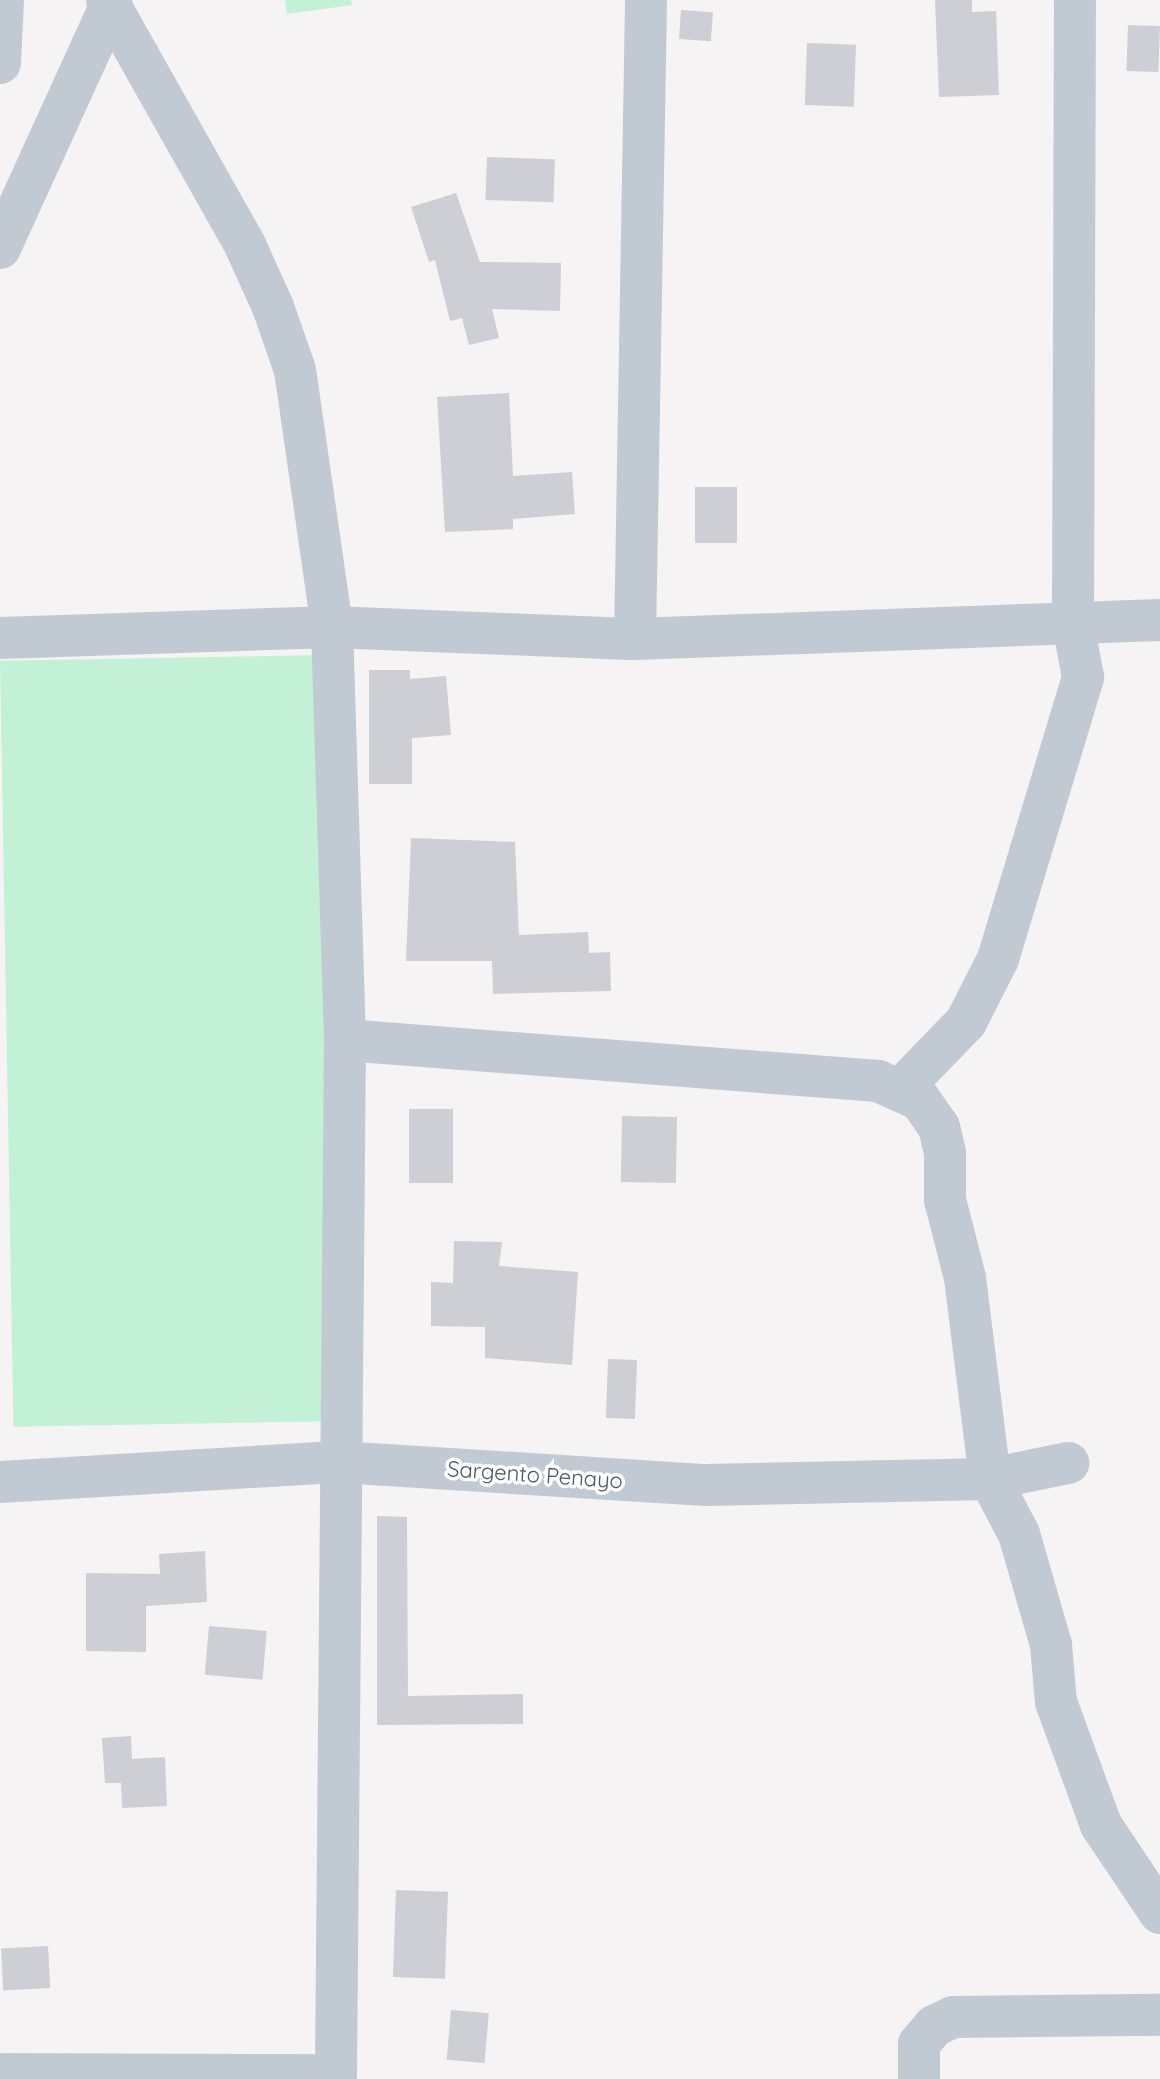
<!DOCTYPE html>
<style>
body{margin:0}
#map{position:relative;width:1160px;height:2079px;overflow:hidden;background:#f5f3f3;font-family:Quicksand,sans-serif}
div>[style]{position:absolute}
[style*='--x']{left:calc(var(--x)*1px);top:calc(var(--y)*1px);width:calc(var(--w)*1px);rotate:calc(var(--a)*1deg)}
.green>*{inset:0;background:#c3f1d5;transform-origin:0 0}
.building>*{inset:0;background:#cdcfd5;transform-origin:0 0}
.minor>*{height:42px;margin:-21px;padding:0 21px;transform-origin:21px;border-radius:21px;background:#c1cad2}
span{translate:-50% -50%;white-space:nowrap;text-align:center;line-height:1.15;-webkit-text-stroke:7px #fff;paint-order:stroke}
.street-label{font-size:22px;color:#4a5661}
</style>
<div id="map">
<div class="green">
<div style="clip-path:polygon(285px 0,351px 0,352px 5px,287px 14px)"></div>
<div style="left:332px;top:655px;width:766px;height:332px;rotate:89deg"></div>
</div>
<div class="building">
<div style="clip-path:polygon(935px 0,972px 0,972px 12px,996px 11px,999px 95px,939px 97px)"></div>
<div style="left:681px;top:10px;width:32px;height:29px;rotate:4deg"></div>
<div style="left:1128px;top:25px;width:32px;height:46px;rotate:2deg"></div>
<div style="left:807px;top:43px;width:49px;height:62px;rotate:2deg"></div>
<div style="left:487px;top:157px;width:68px;height:43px;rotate:2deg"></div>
<div style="clip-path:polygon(456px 193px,480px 262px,561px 263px,560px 311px,492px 309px,499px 338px,469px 345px,462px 318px,450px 321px,435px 260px,429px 262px,411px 207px)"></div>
<div style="clip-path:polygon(509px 393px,513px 476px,572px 472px,575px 514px,513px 519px,513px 529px,445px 532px,437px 397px)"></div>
<div style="left:695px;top:487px;width:42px;height:56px"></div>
<div style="clip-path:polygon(369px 670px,410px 670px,410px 679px,446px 676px,451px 735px,412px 738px,412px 784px,369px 784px)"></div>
<div style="clip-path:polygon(411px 838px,515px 842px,519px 935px,588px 932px,589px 953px,610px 952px,611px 991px,493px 994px,492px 961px,406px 961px)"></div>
<div style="left:409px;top:1109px;width:44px;height:74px"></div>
<div style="left:622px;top:1116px;width:55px;height:66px;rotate:1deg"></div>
<div style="clip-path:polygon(454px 1241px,502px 1242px,499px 1266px,578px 1272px,572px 1365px,485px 1358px,485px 1327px,431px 1326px,431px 1282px,453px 1283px)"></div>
<div style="left:608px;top:1359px;width:29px;height:59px;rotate:2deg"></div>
<div style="clip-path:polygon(377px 1516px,407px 1517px,408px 1696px,523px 1694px,523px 1724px,377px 1725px)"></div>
<div style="clip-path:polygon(205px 1551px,207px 1602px,146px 1606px,146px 1652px,86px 1651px,86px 1573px,160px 1574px,159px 1554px)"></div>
<div style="left:209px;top:1626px;width:58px;height:49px;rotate:5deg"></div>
<div style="clip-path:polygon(131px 1736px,132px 1759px,165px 1757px,167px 1806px,122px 1808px,121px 1783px,105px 1783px,102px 1738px)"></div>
<div style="left:396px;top:1890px;width:52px;height:87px;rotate:2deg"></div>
<div style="left:48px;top:1946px;width:42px;height:47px;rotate:87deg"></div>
<div style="left:451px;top:2010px;width:38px;height:50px;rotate:5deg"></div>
</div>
<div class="minor">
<div style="--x:107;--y:0;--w:281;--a:60.6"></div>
<div style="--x:245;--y:245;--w:68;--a:65.7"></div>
<div style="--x:273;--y:307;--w:67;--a:70.8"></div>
<div style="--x:295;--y:370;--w:260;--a:81.8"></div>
<div style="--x:332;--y:627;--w:413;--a:88.2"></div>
<div style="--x:345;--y:1040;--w:1039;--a:90.5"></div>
<div style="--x:0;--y:63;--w:63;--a:-87.3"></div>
<div style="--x:0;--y:248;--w:268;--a:-65.5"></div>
<div style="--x:0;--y:638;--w:332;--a:-1.9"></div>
<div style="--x:332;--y:627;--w:303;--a:2.3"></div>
<div style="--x:635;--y:639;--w:525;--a:-2.07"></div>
<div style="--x:635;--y:639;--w:639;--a:-89.01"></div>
<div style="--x:345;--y:1040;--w:535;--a:4.4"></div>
<div style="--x:878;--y:1081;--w:46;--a:24.3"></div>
<div style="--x:920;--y:1100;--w:33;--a:55"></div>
<div style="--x:939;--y:1127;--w:26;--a:77"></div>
<div style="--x:945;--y:1152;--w:48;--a:90"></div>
<div style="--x:945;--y:1200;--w:81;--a:75.6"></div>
<div style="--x:965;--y:1278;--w:203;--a:82.9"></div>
<div style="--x:990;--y:1479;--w:62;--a:62.2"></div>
<div style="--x:1019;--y:1534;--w:116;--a:73.9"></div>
<div style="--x:1051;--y:1645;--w:57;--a:85"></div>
<div style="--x:1056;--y:1702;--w:131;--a:69.9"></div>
<div style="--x:1101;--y:1825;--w:106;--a:56.2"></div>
<div style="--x:902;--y:1088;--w:92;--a:-45.9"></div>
<div style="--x:966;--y:1022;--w:71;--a:-63.1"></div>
<div style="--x:998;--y:959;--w:295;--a:-73.2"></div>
<div style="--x:1083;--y:677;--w:54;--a:-100.7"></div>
<div style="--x:1073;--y:624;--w:624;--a:-89.82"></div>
<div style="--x:0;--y:1482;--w:340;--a:-3.4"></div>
<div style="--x:339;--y:1462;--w:368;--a:3.6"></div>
<div style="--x:706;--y:1485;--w:284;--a:-1.2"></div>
<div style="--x:990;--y:1479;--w:80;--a:-11.6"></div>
<div style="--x:0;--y:2074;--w:336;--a:0.2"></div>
<div style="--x:919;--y:2079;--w:35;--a:-90"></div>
<div style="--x:919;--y:2044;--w:23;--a:-50"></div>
<div style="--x:934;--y:2026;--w:21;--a:-25"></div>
<div style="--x:953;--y:2017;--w:207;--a:-0.6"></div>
</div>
<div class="street-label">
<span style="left:535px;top:1475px;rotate:4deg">Sargento Penayo</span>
</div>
</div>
